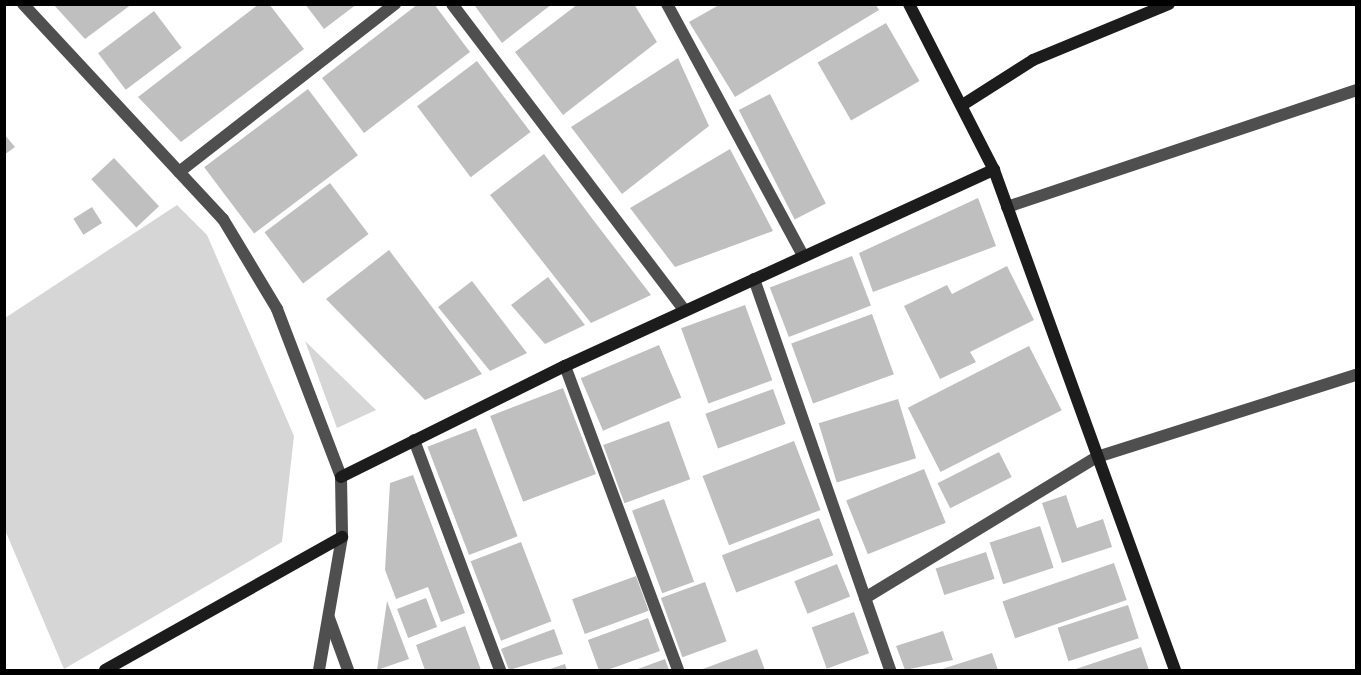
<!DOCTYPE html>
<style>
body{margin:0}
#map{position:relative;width:1361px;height:675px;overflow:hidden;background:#fff;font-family:Helvetica,sans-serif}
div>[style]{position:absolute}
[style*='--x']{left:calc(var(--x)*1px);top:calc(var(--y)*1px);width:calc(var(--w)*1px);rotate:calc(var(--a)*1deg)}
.green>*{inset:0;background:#d6d6d6}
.building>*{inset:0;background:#bfbfbf;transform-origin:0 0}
.street>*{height:12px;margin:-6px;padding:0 6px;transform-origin:6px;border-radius:6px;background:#4f4f4f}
.secondary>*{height:12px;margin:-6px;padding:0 6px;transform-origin:6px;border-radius:6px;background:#1c1c1c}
span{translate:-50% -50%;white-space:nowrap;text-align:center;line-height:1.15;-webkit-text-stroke:4.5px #fff;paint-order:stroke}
.frame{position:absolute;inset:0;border:6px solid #000;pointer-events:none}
</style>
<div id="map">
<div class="green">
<div style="clip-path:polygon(177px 205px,207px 235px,294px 436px,282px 542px,64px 669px,5px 530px,5px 318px)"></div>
<div style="clip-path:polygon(305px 341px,376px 410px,337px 428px)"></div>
</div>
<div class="building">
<div style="clip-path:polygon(53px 4px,132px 4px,85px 39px)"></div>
<div style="clip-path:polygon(259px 4px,269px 4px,304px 49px,181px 142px,138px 97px)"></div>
<div style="clip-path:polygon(305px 4px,357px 4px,324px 29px)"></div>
<div style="clip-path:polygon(418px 4px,434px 4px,470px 52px,364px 133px,322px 78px)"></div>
<div style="clip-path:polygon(552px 4px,502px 43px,475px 6px,476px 4px)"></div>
<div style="clip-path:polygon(578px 4px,634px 4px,657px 42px,563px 115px,515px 52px)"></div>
<div style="clip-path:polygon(719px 5px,876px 5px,879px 10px,735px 97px,689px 22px)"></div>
<div style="left:154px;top:11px;width:46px;height:70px;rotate:53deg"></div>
<div style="left:886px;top:23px;width:67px;height:79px;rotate:60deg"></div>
<div style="clip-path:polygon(678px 58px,709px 126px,622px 194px,571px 127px)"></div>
<div style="left:477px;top:61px;width:89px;height:75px;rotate:53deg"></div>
<div style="left:308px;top:89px;width:83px;height:130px;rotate:53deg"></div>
<div style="left:770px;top:94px;width:123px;height:35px;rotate:63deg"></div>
<div style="clip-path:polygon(4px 134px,15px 147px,4px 155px)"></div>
<div style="clip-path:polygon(730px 149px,773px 231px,675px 267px,630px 208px)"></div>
<div style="clip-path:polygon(544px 154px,594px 221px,651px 295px,591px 323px,490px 195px)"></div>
<div style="left:114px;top:158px;width:66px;height:31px;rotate:47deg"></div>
<div style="left:330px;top:183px;width:64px;height:82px;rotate:53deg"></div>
<div style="clip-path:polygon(978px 198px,996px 246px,873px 292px,859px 253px)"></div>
<div style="left:92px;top:207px;width:19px;height:22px;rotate:58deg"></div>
<div style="clip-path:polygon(389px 250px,438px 315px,482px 374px,425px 400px,326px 299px)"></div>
<div style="left:852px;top:256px;width:53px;height:88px;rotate:69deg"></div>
<div style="clip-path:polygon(1007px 266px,1034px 320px,970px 352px,976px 362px,940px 379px,904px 306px,947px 285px,952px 294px)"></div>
<div style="clip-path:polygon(548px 277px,585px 325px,545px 344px,511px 305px)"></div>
<div style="clip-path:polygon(472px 281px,527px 353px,490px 371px,438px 307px)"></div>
<div style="left:745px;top:305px;width:80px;height:68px;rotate:70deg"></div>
<div style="left:872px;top:314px;width:64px;height:86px;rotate:70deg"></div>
<div style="left:659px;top:345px;width:57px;height:85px;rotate:67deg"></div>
<div style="left:1029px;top:346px;width:72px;height:136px;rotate:63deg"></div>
<div style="left:563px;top:388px;width:92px;height:78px;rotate:69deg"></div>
<div style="left:773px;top:389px;width:37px;height:72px;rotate:70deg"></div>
<div style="left:898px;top:399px;width:62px;height:83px;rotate:73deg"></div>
<div style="left:669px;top:421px;width:62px;height:70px;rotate:70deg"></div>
<div style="left:476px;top:428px;width:116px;height:52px;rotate:69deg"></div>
<div style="left:794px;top:441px;width:74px;height:98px;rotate:69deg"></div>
<div style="left:999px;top:452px;width:28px;height:69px;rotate:63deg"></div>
<div style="left:924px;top:469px;width:58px;height:84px;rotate:68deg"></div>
<div style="clip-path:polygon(413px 475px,465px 613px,441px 622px,428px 587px,396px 599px,385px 570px,390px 483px)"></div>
<div style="clip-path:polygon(1066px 495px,1077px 528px,1103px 519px,1112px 547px,1062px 563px,1042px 503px)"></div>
<div style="left:664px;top:499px;width:88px;height:34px;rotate:70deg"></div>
<div style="left:819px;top:518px;width:40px;height:104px;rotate:69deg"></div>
<div style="left:1040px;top:526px;width:44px;height:53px;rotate:72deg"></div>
<div style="left:521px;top:542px;width:85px;height:54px;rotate:69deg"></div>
<div style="left:986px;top:552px;width:28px;height:53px;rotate:72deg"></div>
<div style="left:1114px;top:563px;width:39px;height:118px;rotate:71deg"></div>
<div style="left:837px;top:564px;width:35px;height:46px;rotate:68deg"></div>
<div style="left:636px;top:576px;width:37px;height:68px;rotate:70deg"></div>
<div style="left:705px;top:582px;width:63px;height:47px;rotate:70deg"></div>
<div style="left:426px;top:598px;width:31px;height:31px;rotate:69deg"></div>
<div style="clip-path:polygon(387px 601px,409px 659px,377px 670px)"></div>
<div style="left:1128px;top:605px;width:35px;height:74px;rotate:72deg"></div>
<div style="left:854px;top:612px;width:44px;height:45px;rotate:70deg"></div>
<div style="left:648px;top:618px;width:35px;height:64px;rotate:70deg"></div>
<div style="clip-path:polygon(465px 626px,481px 670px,425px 670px,416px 645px)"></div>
<div style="clip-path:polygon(554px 629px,563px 654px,509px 670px,501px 649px)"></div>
<div style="clip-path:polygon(943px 631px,953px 660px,905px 670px,896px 646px)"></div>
<div style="clip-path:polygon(1141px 647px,1149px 670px,1073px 670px)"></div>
<div style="clip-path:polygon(757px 649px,765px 670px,700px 670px)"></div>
<div style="clip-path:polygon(992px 653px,998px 670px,939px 670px)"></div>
<div style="clip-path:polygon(665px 659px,669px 670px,635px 670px)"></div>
<div style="clip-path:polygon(565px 664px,567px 670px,547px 670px)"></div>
</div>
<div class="street">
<div style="--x:23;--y:4;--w:294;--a:47.1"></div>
<div style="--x:223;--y:219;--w:105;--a:59"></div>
<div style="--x:277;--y:309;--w:180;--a:69.1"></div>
<div style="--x:341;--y:477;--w:60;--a:89"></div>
<div style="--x:342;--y:537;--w:135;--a:99.8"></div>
<div style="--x:452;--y:4;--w:385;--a:52.8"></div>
<div style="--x:667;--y:4;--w:286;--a:61.6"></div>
<div style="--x:179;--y:172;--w:274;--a:-37.9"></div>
<div style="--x:1007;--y:207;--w:368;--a:-18.5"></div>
<div style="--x:754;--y:279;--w:414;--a:70.8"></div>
<div style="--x:565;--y:366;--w:324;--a:69.6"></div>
<div style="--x:414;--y:440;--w:246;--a:69.5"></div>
<div style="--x:865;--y:598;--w:271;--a:-31.3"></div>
<div style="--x:1097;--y:457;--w:272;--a:-17.6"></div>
<div style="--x:329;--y:618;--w:55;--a:69.9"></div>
</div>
<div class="secondary">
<div style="--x:909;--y:4;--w:186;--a:62.9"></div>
<div style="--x:994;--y:170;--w:532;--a:70.1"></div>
<div style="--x:964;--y:104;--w:82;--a:-32.5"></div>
<div style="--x:1033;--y:60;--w:147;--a:-22.4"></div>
<div style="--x:341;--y:477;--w:250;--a:-26.4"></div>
<div style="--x:565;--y:366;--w:472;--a:-24.6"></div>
<div style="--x:105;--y:670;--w:272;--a:-29.3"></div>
</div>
<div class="frame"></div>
</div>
